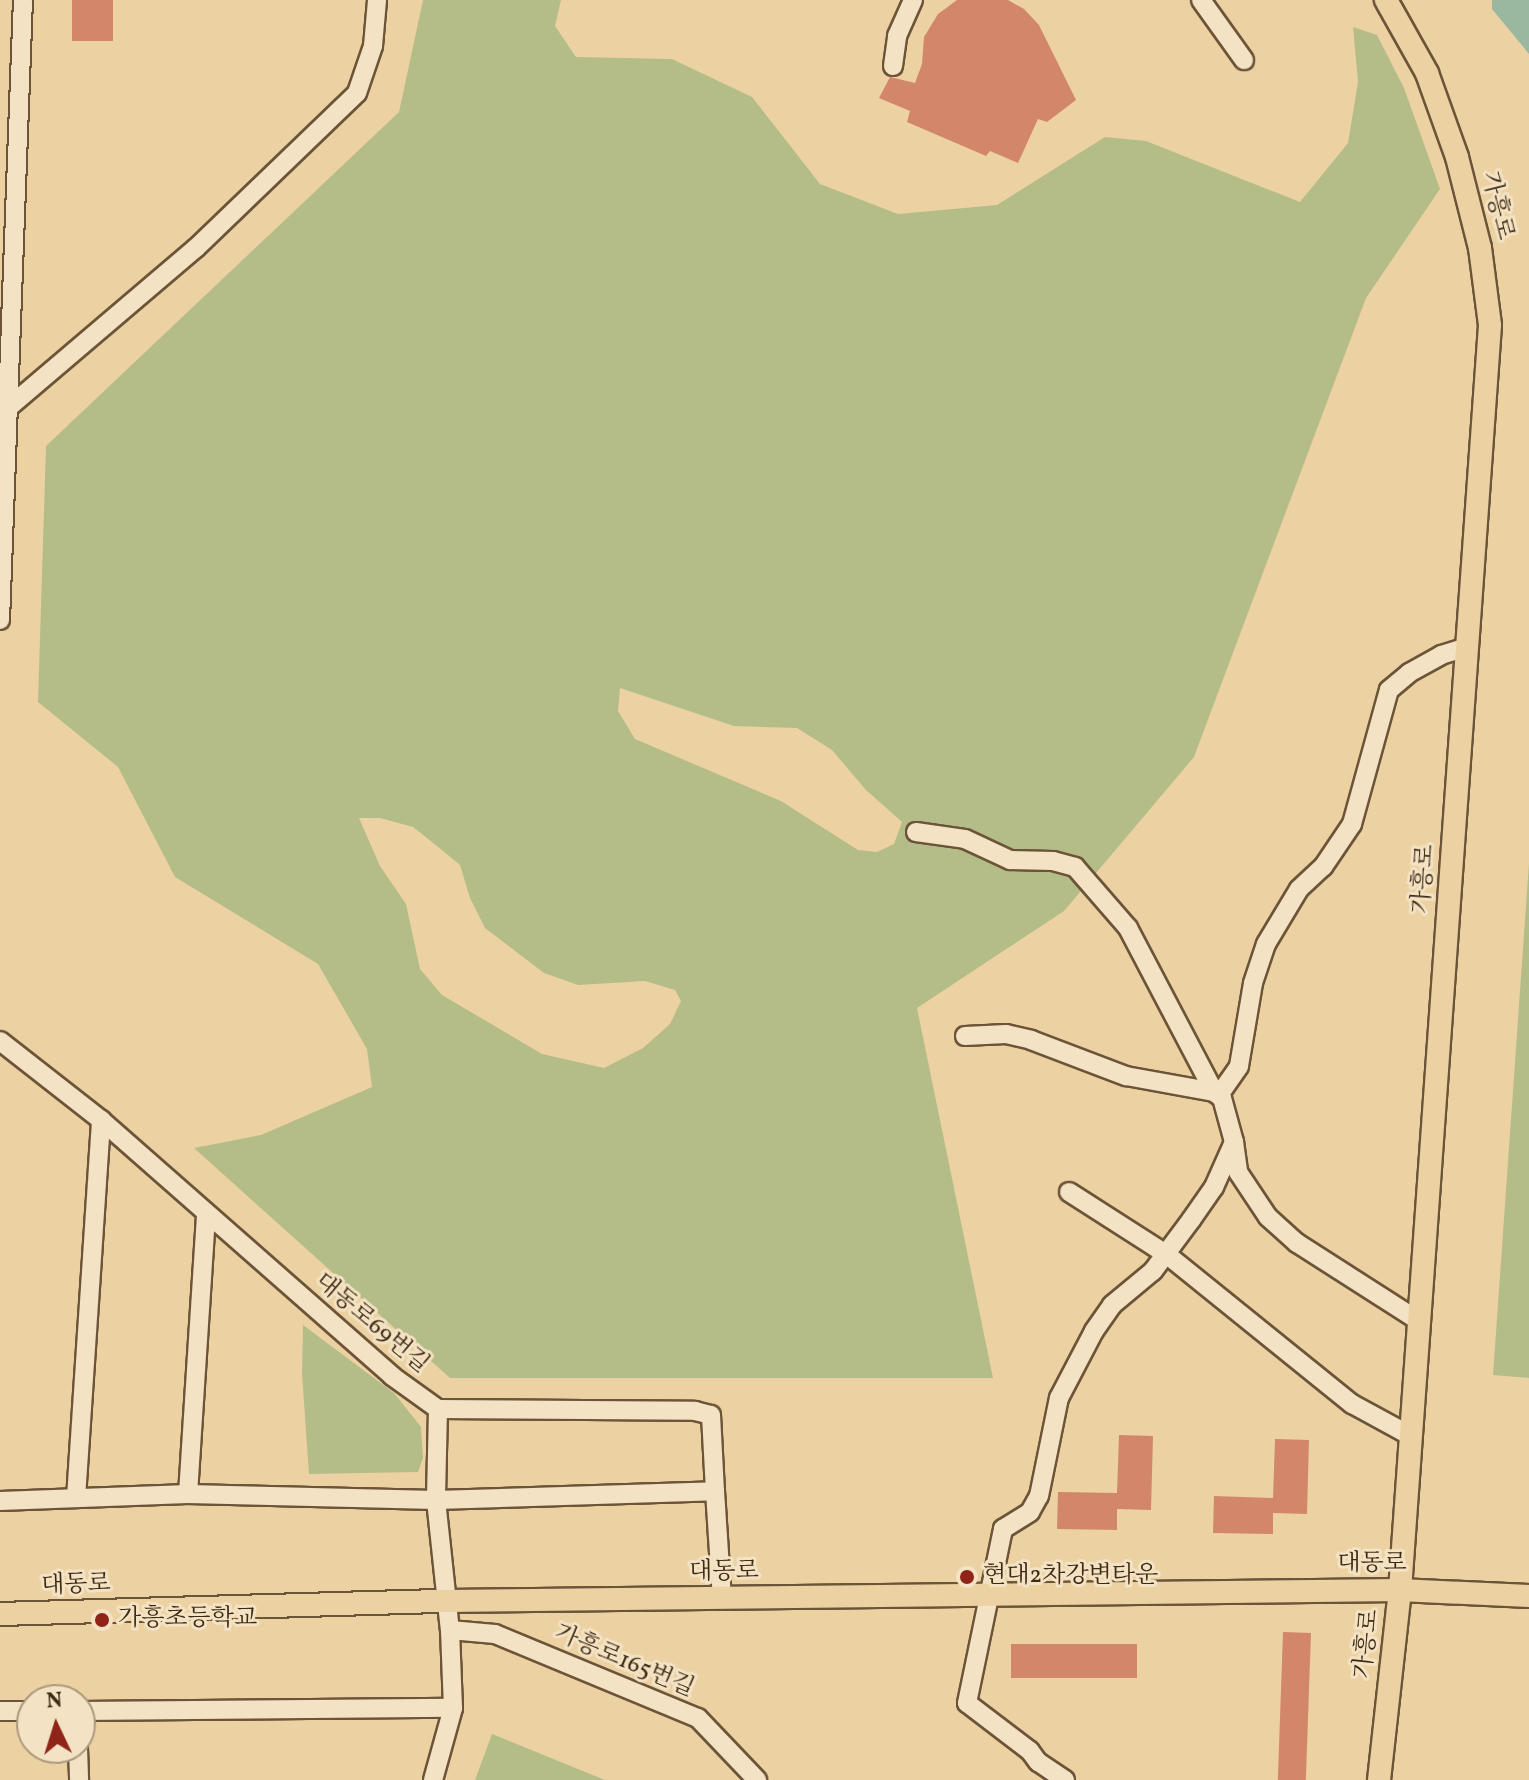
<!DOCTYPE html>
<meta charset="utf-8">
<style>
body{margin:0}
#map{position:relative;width:1529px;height:1780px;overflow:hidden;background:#ecd2a2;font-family:Vollkorn,"Noto Serif KR",serif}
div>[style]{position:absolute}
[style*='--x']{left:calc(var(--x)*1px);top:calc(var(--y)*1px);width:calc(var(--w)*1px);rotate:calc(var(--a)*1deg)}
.green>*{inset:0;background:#b4bd88}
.water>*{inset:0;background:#9ab8a0}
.building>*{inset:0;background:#d2876a;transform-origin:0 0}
.roads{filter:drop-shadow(2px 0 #6c5438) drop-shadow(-2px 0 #6c5438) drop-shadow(0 2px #6c5438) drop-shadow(0 -2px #6c5438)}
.minor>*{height:18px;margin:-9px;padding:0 9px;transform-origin:9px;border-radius:9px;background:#f3e2c3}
.major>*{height:22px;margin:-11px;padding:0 11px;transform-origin:11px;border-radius:11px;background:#ecd2a2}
.dots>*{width:22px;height:22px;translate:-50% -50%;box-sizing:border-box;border:4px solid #f3e2c3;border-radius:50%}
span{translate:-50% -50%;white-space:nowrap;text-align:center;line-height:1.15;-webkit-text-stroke:6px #f3e2c3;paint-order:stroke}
.street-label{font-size:24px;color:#412a14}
.poi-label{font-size:24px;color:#412a14}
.left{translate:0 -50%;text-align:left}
.north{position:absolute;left:16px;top:1684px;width:80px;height:80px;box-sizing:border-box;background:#f3e2c3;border:2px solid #ac987d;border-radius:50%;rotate:356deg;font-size:22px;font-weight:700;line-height:32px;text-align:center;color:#412a14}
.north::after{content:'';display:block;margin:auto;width:28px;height:36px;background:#8f2418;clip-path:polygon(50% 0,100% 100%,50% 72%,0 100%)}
</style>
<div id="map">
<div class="green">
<div style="clip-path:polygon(evenodd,423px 0,561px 0,555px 26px,576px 57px,672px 59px,752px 97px,820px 184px,898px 214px,997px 205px,1105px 137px,1146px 141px,1300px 202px,1348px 143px,1358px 82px,1353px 27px,1377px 35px,1404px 88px,1440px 189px,1366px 298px,1194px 757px,1064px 911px,917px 1008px,993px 1378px,450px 1378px,194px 1148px,261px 1135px,372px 1087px,367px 1049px,318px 964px,175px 877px,118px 767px,38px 702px,46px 446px,399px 112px,423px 0,620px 688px,734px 726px,797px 728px,832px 750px,866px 790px,902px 822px,894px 844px,877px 852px,858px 850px,781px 801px,635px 739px,618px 711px,620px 688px,423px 0,359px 818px,380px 818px,413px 827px,437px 846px,460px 865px,470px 898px,485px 928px,544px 973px,578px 985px,645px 981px,675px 990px,681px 1001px,670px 1024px,643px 1048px,604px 1068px,542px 1054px,442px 995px,420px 969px,406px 904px,380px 866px,359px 818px)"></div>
<div style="clip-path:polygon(1529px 863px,1529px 1378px,1493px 1375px)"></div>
<div style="clip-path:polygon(303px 1325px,394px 1393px,421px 1427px,423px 1458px,418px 1472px,309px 1474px,302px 1374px)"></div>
<div style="clip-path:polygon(492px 1734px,605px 1780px,475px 1780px)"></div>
</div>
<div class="water">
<div style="clip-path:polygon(1492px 0,1529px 0,1529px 54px,1492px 9px)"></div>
</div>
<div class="building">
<div style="left:72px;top:0;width:41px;height:41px"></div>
<div style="clip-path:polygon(957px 0,1008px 0,1024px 9px,1039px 25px,1076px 100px,1047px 122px,1038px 119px,1018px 163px,990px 151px,986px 156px,907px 122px,910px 111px,879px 98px,890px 77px,915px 83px,922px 64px,924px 37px,938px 14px)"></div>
<div style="clip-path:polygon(1119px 1435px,1153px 1436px,1151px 1510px,1117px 1509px,1117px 1530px,1057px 1529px,1058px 1492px,1117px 1493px)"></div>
<div style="clip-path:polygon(1275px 1439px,1309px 1440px,1307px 1514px,1273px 1513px,1273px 1534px,1213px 1533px,1214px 1496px,1273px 1498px)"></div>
<div style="left:1283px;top:1632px;width:28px;height:148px;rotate:2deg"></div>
<div style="left:1137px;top:1644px;width:34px;height:126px;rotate:90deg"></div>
</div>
<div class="roads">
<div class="minor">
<div style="--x:1201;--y:0;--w:74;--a:54.4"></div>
<div style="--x:893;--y:66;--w:30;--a:-82"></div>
<div style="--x:897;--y:36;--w:39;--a:-66"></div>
<div style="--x:9;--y:407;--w:245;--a:-40.4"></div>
<div style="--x:196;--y:248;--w:223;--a:-43.9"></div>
<div style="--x:357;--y:93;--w:50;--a:-71.2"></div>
<div style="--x:373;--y:46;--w:46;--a:-85"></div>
<div style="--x:0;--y:620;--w:620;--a:-87.88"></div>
<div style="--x:916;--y:832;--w:49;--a:8.1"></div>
<div style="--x:965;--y:839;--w:50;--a:25"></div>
<div style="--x:1010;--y:860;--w:43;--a:1.3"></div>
<div style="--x:1053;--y:861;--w:23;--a:15"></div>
<div style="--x:1075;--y:867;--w:81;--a:49"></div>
<div style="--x:1128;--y:928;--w:185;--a:62.3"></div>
<div style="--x:965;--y:1036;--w:41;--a:-2.8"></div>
<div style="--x:1006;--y:1034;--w:26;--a:13"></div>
<div style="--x:1031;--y:1040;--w:102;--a:20.8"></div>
<div style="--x:1126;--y:1076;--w:89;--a:10.3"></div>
<div style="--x:1214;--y:1092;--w:10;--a:37"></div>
<div style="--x:1222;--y:1098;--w:46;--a:74.7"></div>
<div style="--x:1234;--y:1142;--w:30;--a:82"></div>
<div style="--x:1238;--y:1172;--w:54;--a:56.3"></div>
<div style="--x:1268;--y:1217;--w:39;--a:42"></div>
<div style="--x:1297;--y:1243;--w:145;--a:32.6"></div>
<div style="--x:0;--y:1041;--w:128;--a:38"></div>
<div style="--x:101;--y:1120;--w:388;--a:41.3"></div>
<div style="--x:392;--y:1376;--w:57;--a:35.7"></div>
<div style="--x:438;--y:1409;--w:91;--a:91.3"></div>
<div style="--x:436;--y:1500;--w:131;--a:83.9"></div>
<div style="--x:450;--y:1630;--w:78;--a:87.8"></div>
<div style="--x:453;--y:1708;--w:75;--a:105.5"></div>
<div style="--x:1219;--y:1095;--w:35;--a:-55"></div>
<div style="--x:1239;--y:1066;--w:84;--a:-80.4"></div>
<div style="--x:1253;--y:983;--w:41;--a:-71.6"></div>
<div style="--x:1266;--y:944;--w:64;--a:-59"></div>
<div style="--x:1299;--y:889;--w:33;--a:-43"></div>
<div style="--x:1323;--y:867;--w:52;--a:-56"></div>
<div style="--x:1352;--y:824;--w:139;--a:-74.6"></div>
<div style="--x:1389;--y:690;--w:26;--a:-40"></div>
<div style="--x:1409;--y:673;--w:37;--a:-29"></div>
<div style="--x:1441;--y:655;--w:27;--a:-17"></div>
<div style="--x:1069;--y:1192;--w:115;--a:32.6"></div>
<div style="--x:1166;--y:1254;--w:239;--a:38.9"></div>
<div style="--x:1352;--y:1404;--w:67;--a:28.5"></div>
<div style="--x:438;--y:1409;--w:257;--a:0.4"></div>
<div style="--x:695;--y:1411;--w:16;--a:14"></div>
<div style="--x:711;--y:1415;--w:76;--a:87"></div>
<div style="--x:188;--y:1494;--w:280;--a:-86.3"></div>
<div style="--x:76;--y:1498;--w:379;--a:-86.2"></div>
<div style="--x:0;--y:1501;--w:188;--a:-2.1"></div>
<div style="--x:188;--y:1494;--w:248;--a:1.4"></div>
<div style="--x:436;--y:1500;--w:279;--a:-1.8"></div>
<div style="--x:715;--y:1491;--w:108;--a:86.3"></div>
<div style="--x:450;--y:1630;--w:45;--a:5.1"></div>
<div style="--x:495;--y:1634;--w:220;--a:22.5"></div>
<div style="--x:698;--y:1718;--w:86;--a:46.4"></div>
<div style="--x:0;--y:1711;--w:32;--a:0"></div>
<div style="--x:80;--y:1711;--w:373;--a:-0.5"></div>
<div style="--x:78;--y:1748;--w:32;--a:88"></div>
<div style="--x:1065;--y:1780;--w:32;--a:-146"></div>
<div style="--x:1038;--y:1762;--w:14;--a:-126"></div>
<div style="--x:1030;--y:1751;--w:79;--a:-142.7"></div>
<div style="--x:967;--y:1703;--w:178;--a:-78.3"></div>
<div style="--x:1003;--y:1529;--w:32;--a:-32"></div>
<div style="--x:1030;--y:1512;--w:18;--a:-61"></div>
<div style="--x:1039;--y:1496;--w:100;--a:-78.5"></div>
<div style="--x:1059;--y:1398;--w:76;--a:-62.4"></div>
<div style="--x:1094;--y:1331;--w:32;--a:-55"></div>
<div style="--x:1112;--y:1305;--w:53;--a:-39.7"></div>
<div style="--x:1153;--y:1271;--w:64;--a:-53.3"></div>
<div style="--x:1191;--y:1220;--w:40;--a:-55.1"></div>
<div style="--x:1214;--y:1187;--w:49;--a:-66"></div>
</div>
<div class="major">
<div style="--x:0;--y:1614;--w:446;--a:-1.7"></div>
<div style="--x:446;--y:1601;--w:954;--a:-0.66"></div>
<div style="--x:1400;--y:1590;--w:129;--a:2.7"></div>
<div style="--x:1379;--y:1780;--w:191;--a:-83.7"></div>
<div style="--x:1400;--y:1590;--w:1268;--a:-85.93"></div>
<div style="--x:1490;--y:325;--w:78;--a:-97.4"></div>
<div style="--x:1480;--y:248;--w:94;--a:-104.2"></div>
<div style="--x:1457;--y:157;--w:89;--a:-109.7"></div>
<div style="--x:1427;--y:73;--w:84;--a:-119.3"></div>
</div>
</div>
<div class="dots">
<div style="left:967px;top:1577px;background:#8f2418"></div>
<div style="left:102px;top:1620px;background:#8f2418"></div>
</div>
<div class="street-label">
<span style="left:1496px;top:206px;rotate:76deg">가흥로</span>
<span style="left:1425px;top:879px;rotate:-86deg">가흥로</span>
<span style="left:371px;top:1324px;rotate:40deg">대동로69번길</span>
<span style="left:1372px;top:1565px">대동로</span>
<span style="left:724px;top:1573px;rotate:-1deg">대동로</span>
<span style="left:76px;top:1586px;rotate:-2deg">대동로</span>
<span style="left:1368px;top:1644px;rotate:-84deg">가흥로</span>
<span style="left:624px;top:1662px;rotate:23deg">가흥로165번길</span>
</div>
<div class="poi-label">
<span class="left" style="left:983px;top:1577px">현대2차강변타운</span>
<span class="left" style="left:118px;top:1620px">가흥초등학교</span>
</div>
<div class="north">N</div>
</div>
